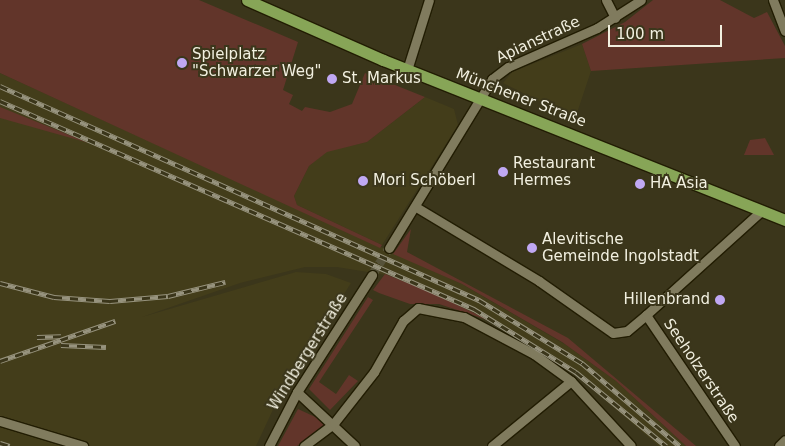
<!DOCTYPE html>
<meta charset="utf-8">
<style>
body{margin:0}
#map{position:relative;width:785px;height:446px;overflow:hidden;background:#3b361b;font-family:"DejaVu Sans",sans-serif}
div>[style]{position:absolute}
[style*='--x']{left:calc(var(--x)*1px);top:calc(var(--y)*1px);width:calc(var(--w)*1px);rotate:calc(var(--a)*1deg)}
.built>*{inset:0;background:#433d1a}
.green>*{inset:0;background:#62352a}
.minor-tunnel>*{height:9px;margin-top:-4.5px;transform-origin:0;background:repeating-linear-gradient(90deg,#565239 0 9px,transparent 0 13.5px)}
.roads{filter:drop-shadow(1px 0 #221d03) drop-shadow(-1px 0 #221d03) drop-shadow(0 1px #221d03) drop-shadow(0 -1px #221d03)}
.minor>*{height:9px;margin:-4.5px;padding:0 4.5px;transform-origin:4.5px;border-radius:4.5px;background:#807b5e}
.major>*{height:11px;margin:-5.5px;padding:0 5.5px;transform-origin:5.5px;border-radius:5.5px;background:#87a557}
.rail>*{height:4.5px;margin-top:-2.25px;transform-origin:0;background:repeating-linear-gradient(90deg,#3b361b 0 8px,#97937e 0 16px);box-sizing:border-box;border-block:1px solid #97937e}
.dots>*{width:14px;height:14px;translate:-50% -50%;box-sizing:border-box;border:2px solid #3b361b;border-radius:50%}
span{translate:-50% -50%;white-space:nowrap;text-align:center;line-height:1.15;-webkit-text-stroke:4px #3b361b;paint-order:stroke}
.street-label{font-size:15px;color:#f2f0e0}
.poi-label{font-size:15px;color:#f2f0e0}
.left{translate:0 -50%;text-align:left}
.right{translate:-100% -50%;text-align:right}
.scale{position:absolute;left:608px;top:25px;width:114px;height:22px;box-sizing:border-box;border:2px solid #f2f0e0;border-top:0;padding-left:6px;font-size:15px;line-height:18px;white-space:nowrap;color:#f2f0e0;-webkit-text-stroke:4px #3b361b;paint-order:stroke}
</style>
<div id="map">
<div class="built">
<div style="clip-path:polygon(582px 44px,591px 71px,575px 119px,503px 83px,512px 72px)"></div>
<div style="clip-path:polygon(0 73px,462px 284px,566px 345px,616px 381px,686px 446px,659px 446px,578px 377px,491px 321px,392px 276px,337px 267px,305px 267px,240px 283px,142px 317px,296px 272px,326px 274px,351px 283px,277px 401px,256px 446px,67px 446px,68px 442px,0 418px)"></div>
<div style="clip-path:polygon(425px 97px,454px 109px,458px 125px,382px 245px,297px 205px,294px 196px,309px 166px,327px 151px,367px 142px)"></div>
<div style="clip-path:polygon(0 426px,66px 443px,65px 446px,0 446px)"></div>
</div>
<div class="green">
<div style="clip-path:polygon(0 0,199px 0,298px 42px,283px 90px,293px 95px,289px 104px,302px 111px,305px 107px,330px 112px,352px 104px,365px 73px,425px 97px,367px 142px,327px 152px,309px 166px,294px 196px,297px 205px,382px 245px,380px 248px,0 73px)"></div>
<div style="clip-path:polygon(653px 0,720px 0,754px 18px,767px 12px,785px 46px,785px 58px,591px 71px,582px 44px,625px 22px)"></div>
<div style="clip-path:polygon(0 107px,89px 143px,0 118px)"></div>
<div style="clip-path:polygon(765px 138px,774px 155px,744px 155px,750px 140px)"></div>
<div style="clip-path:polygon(411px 229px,407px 252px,568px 338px,696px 446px,686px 446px,616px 381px,562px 342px,462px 284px,393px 254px)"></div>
<div style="clip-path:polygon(385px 274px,426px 290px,491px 321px,439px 304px,410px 304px,379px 293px,373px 290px)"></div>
<div style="clip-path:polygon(368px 297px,373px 300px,319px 382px,336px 394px,349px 375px,358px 381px,330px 410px,309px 389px)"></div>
<div style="clip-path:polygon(298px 409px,324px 421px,324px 427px,297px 446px,278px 446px)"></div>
</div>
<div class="minor-tunnel">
<div style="--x:372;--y:275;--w:32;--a:-58"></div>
</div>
<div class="roads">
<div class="minor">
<div style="--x:606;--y:0;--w:20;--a:63"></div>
<div style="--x:773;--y:0;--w:33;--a:69"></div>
<div style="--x:407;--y:70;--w:73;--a:-72.6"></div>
<div style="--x:416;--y:207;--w:144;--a:31"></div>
<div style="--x:539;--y:281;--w:90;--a:35.1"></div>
<div style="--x:613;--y:333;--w:14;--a:-8"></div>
<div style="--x:627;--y:331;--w:25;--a:-40"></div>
<div style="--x:646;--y:315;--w:158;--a:55.8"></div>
<div style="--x:389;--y:248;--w:198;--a:-58.6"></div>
<div style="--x:492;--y:79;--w:20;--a:-37"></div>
<div style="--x:508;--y:67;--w:97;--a:-23.7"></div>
<div style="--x:597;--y:28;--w:52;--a:-32.5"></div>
<div style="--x:646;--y:315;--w:155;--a:-42.1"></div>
<div style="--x:297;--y:392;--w:79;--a:43"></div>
<div style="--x:0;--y:421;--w:87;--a:16.8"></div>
<div style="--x:269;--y:446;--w:61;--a:-62.6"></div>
<div style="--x:297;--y:392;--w:139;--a:-57.3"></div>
<div style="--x:304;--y:446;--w:38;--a:-37"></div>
<div style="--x:334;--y:423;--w:65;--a:-51.9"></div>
<div style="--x:374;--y:372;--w:59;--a:-60.4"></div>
<div style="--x:403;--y:321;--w:20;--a:-41"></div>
<div style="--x:418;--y:308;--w:47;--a:11.1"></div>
<div style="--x:464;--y:317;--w:79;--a:27.9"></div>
<div style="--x:534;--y:354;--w:46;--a:36.1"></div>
<div style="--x:571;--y:381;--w:88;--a:47.3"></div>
<div style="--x:492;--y:446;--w:102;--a:-39.4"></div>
<div style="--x:779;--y:446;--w:8;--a:-45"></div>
</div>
<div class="major">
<div style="--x:247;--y:0;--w:149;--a:23.8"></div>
<div style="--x:383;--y:60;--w:433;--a:21.7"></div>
</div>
</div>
<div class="rail">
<div style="--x:0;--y:86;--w:525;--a:24.07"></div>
<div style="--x:479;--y:300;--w:121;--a:31.5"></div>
<div style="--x:582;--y:363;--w:128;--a:40.3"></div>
<div style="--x:0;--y:101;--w:518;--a:23.69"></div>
<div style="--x:474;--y:309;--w:120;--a:31.7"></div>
<div style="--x:576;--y:372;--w:117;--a:39.4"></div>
<div style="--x:0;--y:283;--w:56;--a:14.5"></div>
<div style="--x:54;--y:297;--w:56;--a:4.1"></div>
<div style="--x:110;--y:301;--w:58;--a:-4.9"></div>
<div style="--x:168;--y:296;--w:59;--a:-13.8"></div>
<div style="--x:37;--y:337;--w:24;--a:-2"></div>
<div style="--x:61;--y:345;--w:45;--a:2.5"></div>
<div style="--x:0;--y:361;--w:122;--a:-19.2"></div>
<div style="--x:0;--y:443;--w:10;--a:17"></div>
</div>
<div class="dots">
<div style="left:182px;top:63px;background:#c0a8f3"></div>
<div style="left:332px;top:79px;background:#c0a8f3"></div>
<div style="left:503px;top:172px;background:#c0a8f3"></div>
<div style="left:363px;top:181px;background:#c0a8f3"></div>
<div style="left:640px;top:184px;background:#c0a8f3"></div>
<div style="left:532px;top:248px;background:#c0a8f3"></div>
<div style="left:720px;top:300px;background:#c0a8f3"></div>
</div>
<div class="street-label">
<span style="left:538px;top:40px;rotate:-25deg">Apianstraße</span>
<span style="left:521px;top:98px;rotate:21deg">Münchener Straße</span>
<span style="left:308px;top:352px;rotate:-58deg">Windbergerstraße</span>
<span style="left:701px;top:371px;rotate:56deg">Seeholzerstraße</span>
</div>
<div class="poi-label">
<span class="left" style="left:192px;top:63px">Spielplatz<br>"Schwarzer Weg"</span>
<span class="left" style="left:342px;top:79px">St. Markus</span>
<span class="left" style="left:513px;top:172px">Restaurant<br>Hermes</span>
<span class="left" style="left:373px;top:181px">Mori Schöberl</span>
<span class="left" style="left:650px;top:184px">HA Asia</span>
<span class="left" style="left:542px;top:248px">Alevitische<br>Gemeinde Ingolstadt</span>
<span class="right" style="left:710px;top:300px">Hillenbrand</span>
</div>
<div class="scale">100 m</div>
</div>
